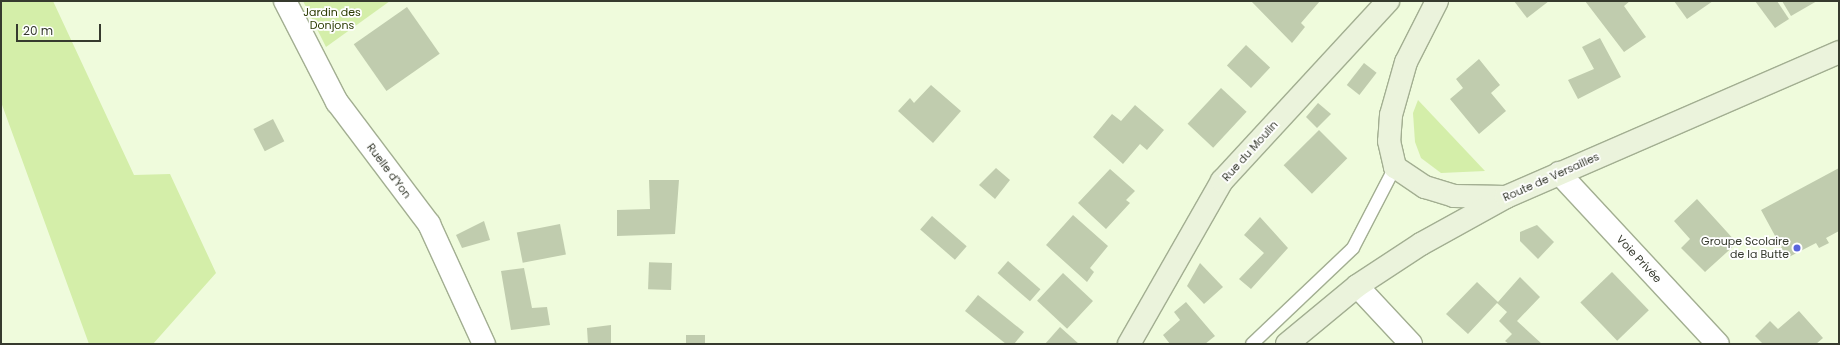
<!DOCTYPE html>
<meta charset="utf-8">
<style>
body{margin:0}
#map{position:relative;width:1840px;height:345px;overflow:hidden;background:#effbdc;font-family:Poppins,sans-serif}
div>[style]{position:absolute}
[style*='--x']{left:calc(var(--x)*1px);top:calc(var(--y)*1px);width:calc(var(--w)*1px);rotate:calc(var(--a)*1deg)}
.green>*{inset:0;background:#d4eea9}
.building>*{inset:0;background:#c0ccae;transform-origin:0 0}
.roads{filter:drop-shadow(1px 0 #a2ae91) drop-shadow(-1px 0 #a2ae91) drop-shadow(0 1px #a2ae91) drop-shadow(0 -1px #a2ae91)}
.lane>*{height:12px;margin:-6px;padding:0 6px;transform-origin:6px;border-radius:6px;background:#fff}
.street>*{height:22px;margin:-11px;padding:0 11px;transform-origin:11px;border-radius:11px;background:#fff}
.secondary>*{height:22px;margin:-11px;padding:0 11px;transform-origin:11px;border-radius:11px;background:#ebf3dc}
.dots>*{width:11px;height:11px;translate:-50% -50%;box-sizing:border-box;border:2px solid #fff;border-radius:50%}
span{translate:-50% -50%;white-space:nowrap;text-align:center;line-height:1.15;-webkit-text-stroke:3.5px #fff;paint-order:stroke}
.park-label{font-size:11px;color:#2b3b02}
.street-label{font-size:11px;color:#363a2e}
.poi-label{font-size:11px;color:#363a2e}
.right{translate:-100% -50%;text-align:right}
.frame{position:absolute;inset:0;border:2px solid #363a2e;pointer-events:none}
.scale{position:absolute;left:16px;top:24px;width:85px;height:18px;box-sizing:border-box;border:2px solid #363a2e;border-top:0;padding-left:5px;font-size:12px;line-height:14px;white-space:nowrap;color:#363a2e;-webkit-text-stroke:3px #fff;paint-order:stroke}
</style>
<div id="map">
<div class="green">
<div style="clip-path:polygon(1px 1px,53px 1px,134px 175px,170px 174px,216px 273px,153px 344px,89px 344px,1px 102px)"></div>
<div style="clip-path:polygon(303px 1px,390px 1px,326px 47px)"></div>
<div style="clip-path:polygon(1418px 100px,1485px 171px,1441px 173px,1421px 158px,1415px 142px,1413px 113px)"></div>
</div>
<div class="building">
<div style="clip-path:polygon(1251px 1px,1320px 1px,1301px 23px,1305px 27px,1292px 43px)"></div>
<div style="clip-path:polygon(1514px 1px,1549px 1px,1527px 18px)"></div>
<div style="clip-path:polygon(1585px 1px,1630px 1px,1624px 6px,1646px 37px,1624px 52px)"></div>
<div style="clip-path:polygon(1674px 1px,1713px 1px,1687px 19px)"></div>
<div style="clip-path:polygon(1755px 1px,1777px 1px,1789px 19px,1775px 28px)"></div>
<div style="clip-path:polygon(1782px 1px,1817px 1px,1791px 16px)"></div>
<div style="left:407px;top:7px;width:57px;height:65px;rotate:55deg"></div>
<div style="clip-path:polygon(1600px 38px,1621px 77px,1578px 99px,1568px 80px,1594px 69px,1582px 47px)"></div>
<div style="left:1246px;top:45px;width:33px;height:28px;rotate:43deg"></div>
<div style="clip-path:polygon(1479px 59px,1500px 85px,1491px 93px,1506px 111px,1479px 134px,1450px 99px,1463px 88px,1456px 79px)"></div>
<div style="left:1364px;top:63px;width:16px;height:28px;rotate:38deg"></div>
<div style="clip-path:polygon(931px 85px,961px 111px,933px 143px,898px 111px,910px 98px,914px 103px)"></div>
<div style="left:1221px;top:88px;width:35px;height:49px;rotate:43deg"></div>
<div style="clip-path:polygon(1318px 103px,1331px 114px,1317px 128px,1306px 117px)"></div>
<div style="clip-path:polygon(1135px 105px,1164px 130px,1147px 150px,1140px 144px,1123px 164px,1093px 137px,1112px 114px,1121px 121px)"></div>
<div style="left:273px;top:119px;width:25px;height:22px;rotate:63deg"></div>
<div style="left:1319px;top:130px;width:40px;height:50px;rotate:45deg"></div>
<div style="clip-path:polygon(996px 168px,1010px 180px,995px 199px,979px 185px)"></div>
<div style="clip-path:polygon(1839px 168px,1839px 231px,1826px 238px,1829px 243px,1819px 248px,1816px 243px,1787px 258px,1761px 210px)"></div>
<div style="clip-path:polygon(1110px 169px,1135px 191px,1126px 200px,1130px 203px,1106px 229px,1078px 203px)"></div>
<div style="clip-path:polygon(649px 180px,679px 180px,675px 234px,617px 236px,617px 210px,650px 209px)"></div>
<div style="clip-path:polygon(1697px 199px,1737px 243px,1705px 272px,1681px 248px,1690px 239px,1674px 221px)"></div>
<div style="clip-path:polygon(1073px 215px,1108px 246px,1090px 268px,1094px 272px,1087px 282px,1046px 245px)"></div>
<div style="left:932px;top:216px;width:46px;height:18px;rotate:41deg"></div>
<div style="clip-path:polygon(1260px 217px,1288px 248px,1251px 289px,1239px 279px,1264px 253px,1244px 235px)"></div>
<div style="clip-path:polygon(484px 221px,490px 240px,462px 248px,456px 235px)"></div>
<div style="left:560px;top:224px;width:31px;height:44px;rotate:79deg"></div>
<div style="clip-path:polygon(1537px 225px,1554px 242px,1538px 259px,1520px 241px,1520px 232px)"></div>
<div style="left:1008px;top:261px;width:43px;height:16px;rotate:41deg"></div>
<div style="left:672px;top:263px;width:27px;height:23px;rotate:92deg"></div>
<div style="clip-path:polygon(1200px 263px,1223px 287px,1204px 304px,1187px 286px)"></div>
<div style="clip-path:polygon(524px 268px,532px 308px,547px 307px,550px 325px,511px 330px,501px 271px)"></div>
<div style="left:1612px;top:272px;width:53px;height:44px;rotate:46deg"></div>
<div style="left:1063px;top:273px;width:41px;height:38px;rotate:43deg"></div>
<div style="clip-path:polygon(1520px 277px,1540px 297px,1517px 321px,1542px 344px,1509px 344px,1505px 341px,1512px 334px,1499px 321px,1507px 312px,1497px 303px,1468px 334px,1446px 314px,1477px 282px,1498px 302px)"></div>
<div style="clip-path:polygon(978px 295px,1024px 332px,1014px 344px,1006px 344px,965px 311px)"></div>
<div style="clip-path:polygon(1186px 302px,1215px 336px,1205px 344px,1170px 344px,1163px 335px,1180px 320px,1174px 312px)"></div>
<div style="clip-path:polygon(1799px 311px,1823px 338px,1816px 344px,1763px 344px,1755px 336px,1770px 321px,1778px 329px)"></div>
<div style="clip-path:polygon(611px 325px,611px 344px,588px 344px,587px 328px)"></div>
<div style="clip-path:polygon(1060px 327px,1079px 344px,1045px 344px)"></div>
<div style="left:686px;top:335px;width:19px;height:9px"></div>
</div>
<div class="roads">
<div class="lane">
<div style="--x:1252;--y:344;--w:139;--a:-43.5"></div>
<div style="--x:1353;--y:248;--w:91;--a:-62.6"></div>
</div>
<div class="street">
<div style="--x:285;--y:1;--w:114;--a:62.8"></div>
<div style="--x:337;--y:102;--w:153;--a:53"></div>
<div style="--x:429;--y:224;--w:132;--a:65.4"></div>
<div style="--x:1559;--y:173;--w:233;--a:47.1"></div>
<div style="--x:1357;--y:286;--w:79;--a:47"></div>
</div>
<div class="secondary">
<div style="--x:1437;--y:1;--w:68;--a:116.9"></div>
<div style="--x:1406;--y:62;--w:55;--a:105.8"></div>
<div style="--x:1391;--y:115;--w:26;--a:94"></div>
<div style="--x:1389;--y:141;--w:27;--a:77"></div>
<div style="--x:1395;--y:167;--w:36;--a:34"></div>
<div style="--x:1425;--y:187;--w:30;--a:17"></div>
<div style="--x:1454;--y:196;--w:52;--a:1.1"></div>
<div style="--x:1129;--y:344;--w:188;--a:-60.3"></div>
<div style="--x:1222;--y:181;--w:245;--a:-47.3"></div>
<div style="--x:1287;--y:344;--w:91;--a:-39.6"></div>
<div style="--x:1357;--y:286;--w:77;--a:-33.3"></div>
<div style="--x:1421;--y:244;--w:97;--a:-28.9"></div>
<div style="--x:1506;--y:197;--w:363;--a:-23.5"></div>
</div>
</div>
<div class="dots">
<div style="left:1797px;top:248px;background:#5965dc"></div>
</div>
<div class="park-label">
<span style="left:332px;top:19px">Jardin des<br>Donjons</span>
</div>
<div class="street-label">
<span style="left:1250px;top:151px;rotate:-48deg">Rue du Moulin</span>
<span style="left:389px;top:171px;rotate:53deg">Ruelle d'Yon</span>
<span style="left:1551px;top:177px;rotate:-24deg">Route de Versailles</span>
<span style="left:1639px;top:259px;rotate:47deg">Voie Privée</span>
</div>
<div class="poi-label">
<span class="right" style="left:1789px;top:248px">Groupe Scolaire<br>de la Butte</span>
</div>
<div class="frame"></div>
<div class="scale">20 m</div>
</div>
